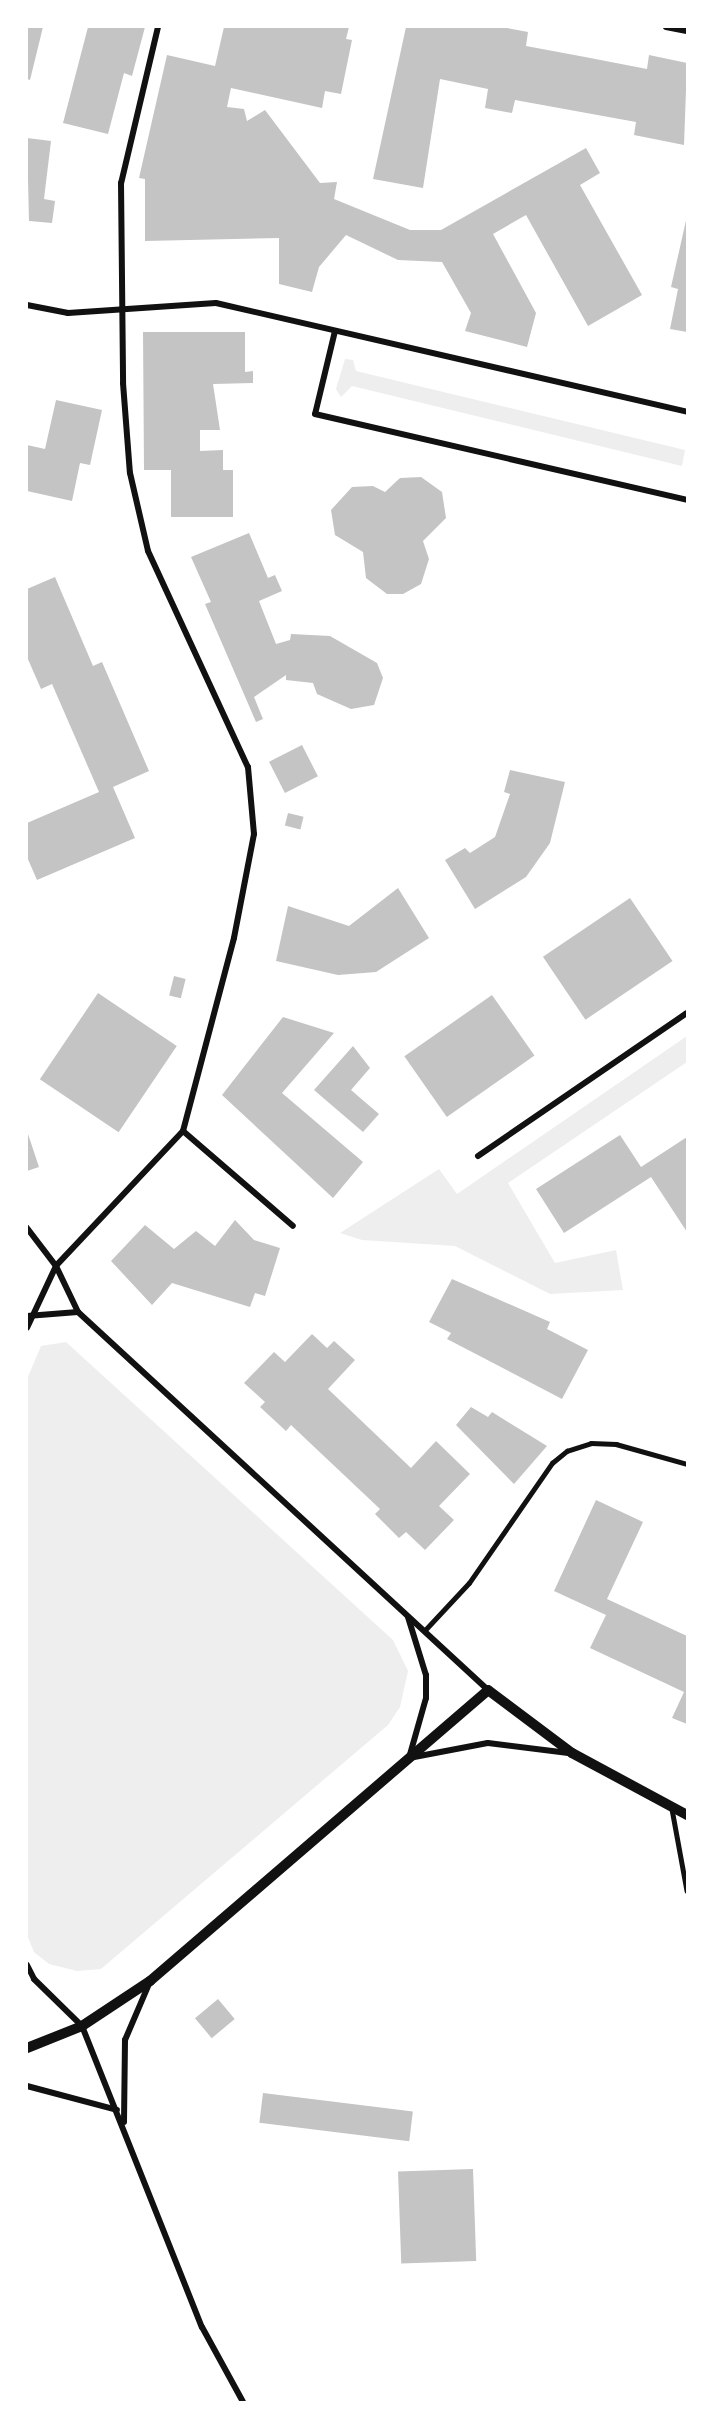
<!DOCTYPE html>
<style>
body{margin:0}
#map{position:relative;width:714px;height:2429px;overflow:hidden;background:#fff;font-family:"Work Sans",sans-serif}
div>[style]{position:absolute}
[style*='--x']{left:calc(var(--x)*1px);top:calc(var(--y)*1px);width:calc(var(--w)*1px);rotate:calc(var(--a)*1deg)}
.green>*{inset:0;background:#eee}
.building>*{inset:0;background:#c4c4c4;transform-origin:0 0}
.service>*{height:4.5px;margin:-2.25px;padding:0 2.25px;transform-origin:2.25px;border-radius:2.25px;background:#111}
.minor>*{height:6px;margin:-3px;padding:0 3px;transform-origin:3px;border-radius:3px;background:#111}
.tertiary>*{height:10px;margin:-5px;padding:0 5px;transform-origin:5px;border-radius:5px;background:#111}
span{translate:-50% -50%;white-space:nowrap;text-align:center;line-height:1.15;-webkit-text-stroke:4.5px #fff;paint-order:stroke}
.frame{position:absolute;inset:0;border:28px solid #fff;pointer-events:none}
</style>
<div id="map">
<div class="green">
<div style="clip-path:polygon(345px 359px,353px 360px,356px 371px,685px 450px,682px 466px,352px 386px,341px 397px,336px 389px)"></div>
<div style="clip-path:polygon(687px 1036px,687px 1062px,508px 1183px,555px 1263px,616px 1250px,623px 1290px,550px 1294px,455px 1246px,362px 1240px,340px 1233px,439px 1169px,457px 1194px)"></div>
<div style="clip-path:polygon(66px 1342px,393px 1640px,408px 1671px,400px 1707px,388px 1725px,101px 1969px,77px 1971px,49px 1964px,34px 1952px,27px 1935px,27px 1379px,41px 1346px)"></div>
</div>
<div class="building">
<div style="clip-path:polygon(27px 27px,43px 27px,30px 80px,27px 79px)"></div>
<div style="clip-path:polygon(88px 27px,145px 27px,132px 76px,124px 73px,108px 134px,63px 123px)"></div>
<div style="clip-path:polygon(224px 27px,349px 27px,346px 39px,352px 40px,341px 94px,325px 91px,322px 108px,231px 88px,227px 107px,244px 109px,247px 121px,265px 110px,320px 183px,337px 182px,334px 199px,410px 230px,441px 230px,586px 148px,600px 173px,580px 185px,642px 295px,588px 326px,526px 215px,493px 234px,536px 313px,527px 347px,465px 331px,471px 313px,442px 262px,398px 260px,346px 235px,319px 267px,312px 292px,279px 284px,279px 238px,145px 241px,145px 179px,139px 178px,167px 55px,215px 66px)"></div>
<div style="clip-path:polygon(406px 27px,502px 27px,528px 32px,526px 46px,585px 57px,647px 69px,649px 55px,687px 63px,684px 145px,634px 135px,636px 122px,515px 100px,512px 113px,485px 108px,488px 89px,440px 79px,423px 188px,373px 179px)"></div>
<div style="clip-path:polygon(27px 138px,51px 141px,44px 199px,55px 201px,52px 223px,29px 221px)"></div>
<div style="clip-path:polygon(687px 216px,687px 332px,670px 329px,678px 289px,671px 287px)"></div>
<div style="clip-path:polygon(143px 332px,245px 332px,245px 372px,253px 371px,253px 383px,213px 384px,220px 430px,200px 430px,200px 451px,223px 450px,223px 470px,233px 470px,233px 517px,171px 517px,171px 470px,144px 470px)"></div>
<div style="clip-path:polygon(56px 400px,102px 410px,90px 465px,80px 463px,72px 501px,27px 491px,27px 445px,45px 449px)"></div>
<div style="clip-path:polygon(421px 477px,442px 492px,446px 518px,423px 541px,429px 559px,421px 584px,403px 594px,387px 594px,366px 578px,363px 552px,335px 535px,331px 510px,352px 487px,373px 486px,385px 492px,400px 478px)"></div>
<div style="clip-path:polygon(249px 533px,268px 578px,275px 575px,282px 591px,259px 601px,276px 644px,290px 640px,291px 634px,330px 636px,377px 663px,383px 678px,374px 705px,351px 709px,317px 694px,313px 683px,286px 680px,286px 675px,254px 697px,263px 719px,256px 722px,205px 604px,211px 602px,191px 557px)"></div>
<div style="clip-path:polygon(55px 577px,93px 666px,102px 662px,149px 771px,113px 787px,135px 838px,37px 880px,27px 857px,27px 823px,99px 792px,52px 684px,41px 689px,27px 657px,27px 589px)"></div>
<div style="left:302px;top:745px;width:35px;height:37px;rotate:63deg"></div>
<div style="clip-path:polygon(510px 770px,565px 782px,550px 843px,526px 877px,475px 909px,445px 860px,465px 848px,470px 853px,495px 837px,510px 794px,504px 792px)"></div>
<div style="left:288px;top:813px;width:16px;height:13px;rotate:14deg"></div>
<div style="clip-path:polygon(398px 888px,429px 938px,376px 972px,338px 975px,276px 961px,288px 906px,349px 926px)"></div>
<div style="left:630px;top:898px;width:76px;height:105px;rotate:56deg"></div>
<div style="left:174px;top:976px;width:12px;height:20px;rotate:14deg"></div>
<div style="left:98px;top:993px;width:95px;height:104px;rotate:34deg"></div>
<div style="left:492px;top:995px;width:74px;height:107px;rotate:55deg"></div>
<div style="clip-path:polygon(283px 1017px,334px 1033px,282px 1093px,363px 1162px,333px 1198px,222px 1095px)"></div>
<div style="clip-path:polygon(353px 1046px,370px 1068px,351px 1090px,379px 1114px,363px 1132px,314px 1090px)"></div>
<div style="clip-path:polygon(27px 1131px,39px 1167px,27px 1171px)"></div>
<div style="clip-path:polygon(620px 1135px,641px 1167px,687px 1137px,687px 1232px,651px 1177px,564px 1233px,536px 1189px)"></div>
<div style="clip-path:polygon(235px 1220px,254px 1240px,280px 1248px,265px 1296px,255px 1293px,250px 1307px,172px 1283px,152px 1305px,111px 1261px,145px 1225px,174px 1249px,196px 1231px,215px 1246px)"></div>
<div style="clip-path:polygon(452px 1279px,550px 1322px,547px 1329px,588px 1350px,562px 1399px,447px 1339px,451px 1333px,429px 1322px)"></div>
<div style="clip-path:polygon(312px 1334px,327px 1348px,334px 1341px,355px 1360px,328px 1389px,411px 1468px,436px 1441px,470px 1474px,439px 1506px,454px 1520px,425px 1550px,406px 1532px,399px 1538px,375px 1514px,380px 1509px,291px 1425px,286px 1431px,260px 1407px,265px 1402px,244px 1383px,274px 1352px,285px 1362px)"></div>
<div style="clip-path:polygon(471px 1407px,488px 1417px,492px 1412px,547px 1446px,514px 1484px,456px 1425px)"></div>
<div style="clip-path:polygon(596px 1500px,643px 1522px,607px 1599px,687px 1636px,687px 1724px,672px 1718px,684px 1692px,590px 1648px,606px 1615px,554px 1591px)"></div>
<div style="left:218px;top:1999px;width:26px;height:30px;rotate:50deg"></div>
<div style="left:263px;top:2093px;width:151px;height:30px;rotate:7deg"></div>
<div style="left:473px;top:2169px;width:92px;height:75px;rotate:88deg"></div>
</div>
<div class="service">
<div style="--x:425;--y:1630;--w:64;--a:-46.9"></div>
<div style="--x:469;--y:1583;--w:146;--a:-55.3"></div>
<div style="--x:552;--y:1463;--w:19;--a:-39"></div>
<div style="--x:567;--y:1451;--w:25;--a:-18"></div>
<div style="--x:591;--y:1443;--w:25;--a:2"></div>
<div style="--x:616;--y:1444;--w:74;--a:15.7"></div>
<div style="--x:672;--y:1809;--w:83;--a:79.6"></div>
</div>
<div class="minor">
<div style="--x:158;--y:27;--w:160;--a:103.3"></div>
<div style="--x:121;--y:183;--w:200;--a:89.4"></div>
<div style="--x:123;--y:383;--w:90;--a:85.6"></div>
<div style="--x:130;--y:473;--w:80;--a:77"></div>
<div style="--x:148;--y:551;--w:238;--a:65.2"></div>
<div style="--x:248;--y:767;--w:67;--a:84.9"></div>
<div style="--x:254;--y:834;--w:106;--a:100.9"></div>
<div style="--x:234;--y:938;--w:200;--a:104.8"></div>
<div style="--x:183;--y:1131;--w:185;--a:133.3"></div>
<div style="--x:56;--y:1266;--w:51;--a:64.4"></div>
<div style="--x:78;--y:1312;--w:558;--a:42.67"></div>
<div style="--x:666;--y:27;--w:21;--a:11"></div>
<div style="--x:27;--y:305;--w:42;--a:11"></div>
<div style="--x:68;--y:313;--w:148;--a:-3.9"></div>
<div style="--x:216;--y:303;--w:483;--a:13"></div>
<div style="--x:335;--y:331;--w:85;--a:103.5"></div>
<div style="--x:315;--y:414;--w:382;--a:13"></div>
<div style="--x:183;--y:1131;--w:145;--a:40.8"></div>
<div style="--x:478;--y:1156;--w:253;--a:-34.4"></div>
<div style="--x:27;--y:1228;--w:48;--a:52.7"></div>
<div style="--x:56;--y:1266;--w:68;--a:115.1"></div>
<div style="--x:27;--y:1316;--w:51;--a:-4.5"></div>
<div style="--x:408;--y:1617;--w:61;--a:72.8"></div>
<div style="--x:426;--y:1675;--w:23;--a:90"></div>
<div style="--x:426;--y:1698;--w:62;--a:105.8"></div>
<div style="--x:409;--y:1758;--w:80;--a:-10.8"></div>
<div style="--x:488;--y:1743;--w:81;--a:7.1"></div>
<div style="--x:27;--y:1965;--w:16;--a:63"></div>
<div style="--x:34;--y:1979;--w:67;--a:44.4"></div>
<div style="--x:82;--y:2026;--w:324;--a:68.3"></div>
<div style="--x:202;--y:2327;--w:85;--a:61.3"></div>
<div style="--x:27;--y:2086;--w:93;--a:14.9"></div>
<div style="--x:124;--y:2122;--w:82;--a:-89.3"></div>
<div style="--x:125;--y:2040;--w:61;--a:-66.8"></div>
</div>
<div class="tertiary">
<div style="--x:27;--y:2048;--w:59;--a:-21.8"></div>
<div style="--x:82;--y:2026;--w:82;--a:-33.5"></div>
<div style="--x:150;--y:1981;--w:446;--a:-40.7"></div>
<div style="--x:488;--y:1690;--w:105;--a:36.9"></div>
<div style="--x:572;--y:1753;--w:131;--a:28.3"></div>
</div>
<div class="frame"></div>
</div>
